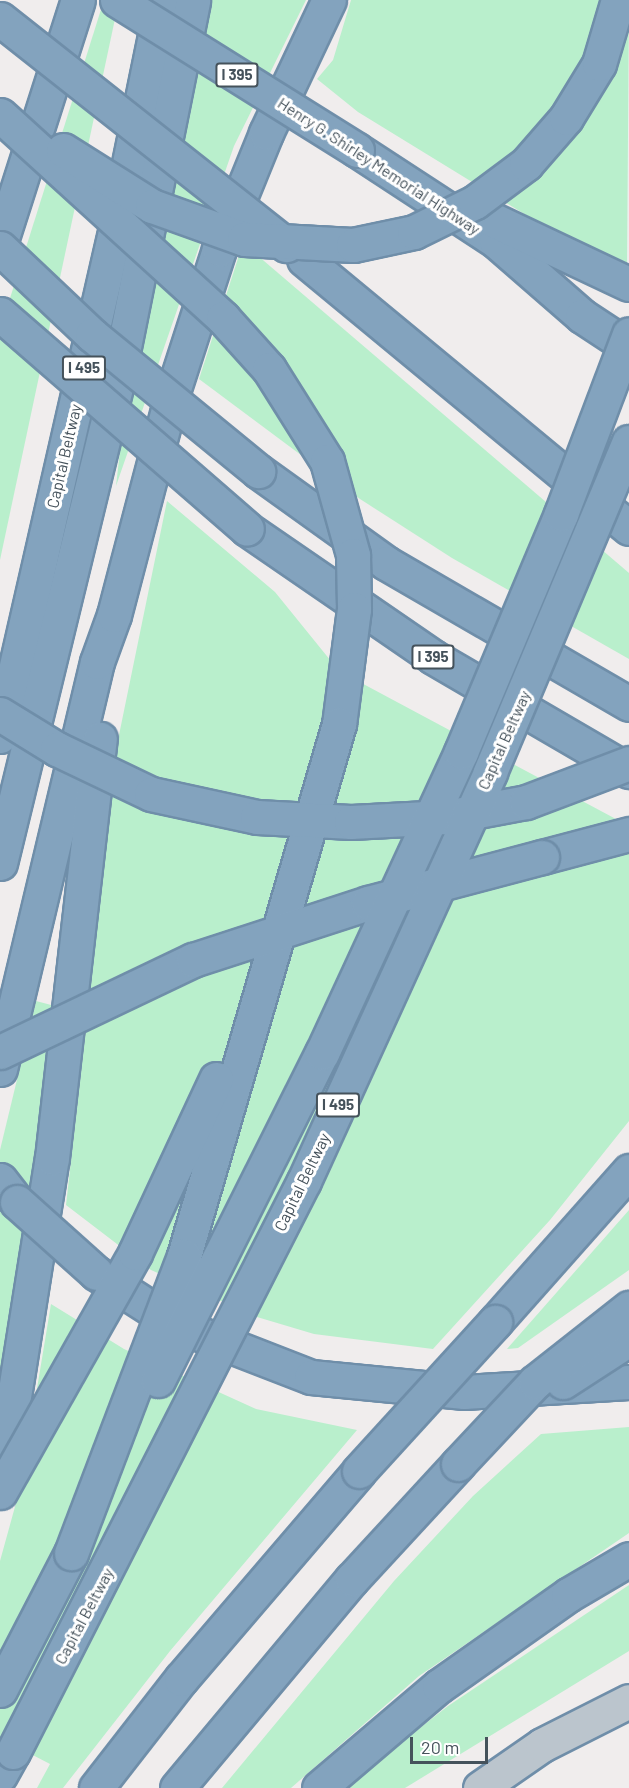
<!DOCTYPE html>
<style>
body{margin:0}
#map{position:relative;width:629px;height:1788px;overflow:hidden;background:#f0eded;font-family:Barlow,sans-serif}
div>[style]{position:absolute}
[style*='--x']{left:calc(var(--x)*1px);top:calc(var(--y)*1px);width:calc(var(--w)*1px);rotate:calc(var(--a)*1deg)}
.green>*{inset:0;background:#b9efcc}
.roads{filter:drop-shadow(2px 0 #6f8ea9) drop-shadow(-2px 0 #6f8ea9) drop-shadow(0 2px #6f8ea9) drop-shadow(0 -2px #6f8ea9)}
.minor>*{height:33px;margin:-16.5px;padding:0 16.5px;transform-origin:16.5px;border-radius:16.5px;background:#bbc5cd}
.highway>*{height:33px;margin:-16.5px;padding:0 16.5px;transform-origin:16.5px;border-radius:16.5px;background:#83a3be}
.bridges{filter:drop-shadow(2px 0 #6f8ea9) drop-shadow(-2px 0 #6f8ea9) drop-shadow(0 2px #6f8ea9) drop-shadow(0 -2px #6f8ea9)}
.highway-bridge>*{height:33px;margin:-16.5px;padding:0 16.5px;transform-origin:16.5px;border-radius:16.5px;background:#83a3be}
span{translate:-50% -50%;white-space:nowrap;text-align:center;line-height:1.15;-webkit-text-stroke:6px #fff;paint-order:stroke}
.shield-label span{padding:2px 4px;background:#fff;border:2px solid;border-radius:4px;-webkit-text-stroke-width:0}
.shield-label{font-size:15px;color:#45525b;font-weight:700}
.street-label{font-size:16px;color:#45525b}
.scale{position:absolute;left:410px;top:1737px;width:78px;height:27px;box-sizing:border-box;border:3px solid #45525b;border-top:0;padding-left:8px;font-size:18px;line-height:21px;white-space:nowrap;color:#45525b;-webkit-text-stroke:4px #fff;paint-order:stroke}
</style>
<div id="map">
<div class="green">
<div style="clip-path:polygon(104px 0,119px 0,0 560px,0 330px)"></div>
<div style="clip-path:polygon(211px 0,306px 0,234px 146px,116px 486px,122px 433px)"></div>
<div style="clip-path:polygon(351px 0,629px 0,627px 270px,526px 215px,358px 112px,317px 79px,333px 60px)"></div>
<div style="clip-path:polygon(243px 243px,629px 573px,629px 659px,452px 558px,360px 499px,199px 379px)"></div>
<div style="clip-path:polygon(167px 501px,275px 592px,339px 671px,629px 826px,629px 1121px,550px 1220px,433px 1349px,314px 1334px,257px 1317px,151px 1270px,66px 1205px,119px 735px)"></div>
<div style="clip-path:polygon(36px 1001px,55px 1006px,0 1400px,0 1150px)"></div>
<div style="clip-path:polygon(629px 1210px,629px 1270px,518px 1348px,507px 1349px)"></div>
<div style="clip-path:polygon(51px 1304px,124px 1349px,256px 1409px,357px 1430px,170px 1651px,63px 1788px,37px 1788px,50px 1764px,0 1738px,0 1561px,21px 1485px)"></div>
<div style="clip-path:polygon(629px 1427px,629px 1533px,419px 1676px,291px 1788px,222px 1788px,394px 1581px,473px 1496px,541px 1434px)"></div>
<div style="clip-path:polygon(629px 1585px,629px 1651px,405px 1788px,343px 1788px,448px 1706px)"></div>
</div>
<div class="roads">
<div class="minor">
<div style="--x:480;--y:1788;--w:75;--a:-34.7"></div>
<div style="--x:542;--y:1745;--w:97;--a:-26.8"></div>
</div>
<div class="highway">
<div style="--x:357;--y:150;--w:166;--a:33.2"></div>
<div style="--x:496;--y:241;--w:114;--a:41.1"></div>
<div style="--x:582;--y:316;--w:56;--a:33.4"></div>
<div style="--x:487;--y:217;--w:157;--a:25.3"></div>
<div style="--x:0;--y:244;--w:256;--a:-72.3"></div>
<div style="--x:304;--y:259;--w:422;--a:39.6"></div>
<div style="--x:258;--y:471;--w:158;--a:35.7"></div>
<div style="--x:386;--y:563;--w:281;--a:30.1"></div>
<div style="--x:247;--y:529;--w:226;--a:34.5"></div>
<div style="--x:433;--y:657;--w:227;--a:30.2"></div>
<div style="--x:0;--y:736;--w:522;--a:-77.16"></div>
<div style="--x:116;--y:227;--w:232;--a:-78.5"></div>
<div style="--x:542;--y:857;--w:90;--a:-14.8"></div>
<div style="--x:0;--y:863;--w:495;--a:-76.3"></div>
<div style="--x:117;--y:382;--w:389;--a:-78.7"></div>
<div style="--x:0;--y:1069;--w:418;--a:-76.6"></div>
<div style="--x:97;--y:662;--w:50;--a:-70.1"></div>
<div style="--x:114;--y:615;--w:224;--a:-75.3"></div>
<div style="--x:171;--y:398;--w:157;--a:-72.1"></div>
<div style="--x:219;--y:249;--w:125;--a:-67.9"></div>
<div style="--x:266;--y:133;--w:147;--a:-64.7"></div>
<div style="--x:0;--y:1180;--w:28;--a:52"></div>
<div style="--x:96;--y:1273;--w:96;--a:32.7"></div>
<div style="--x:177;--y:1325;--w:144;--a:21.2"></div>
<div style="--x:311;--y:1377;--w:154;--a:5.6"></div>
<div style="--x:464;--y:1392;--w:165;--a:-3.5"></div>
<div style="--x:495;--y:1322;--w:202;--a:-48.4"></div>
<div style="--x:0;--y:1485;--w:331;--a:-81"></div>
<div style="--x:52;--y:1158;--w:422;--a:-83.5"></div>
<div style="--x:0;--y:1690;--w:154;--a:-62.6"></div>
<div style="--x:0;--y:1775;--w:26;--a:-61"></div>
<div style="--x:96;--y:1788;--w:138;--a:-52.1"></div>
<div style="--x:181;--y:1679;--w:274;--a:-49.4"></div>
<div style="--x:177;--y:1788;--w:273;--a:-50.1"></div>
<div style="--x:352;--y:1579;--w:156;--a:-47.3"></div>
<div style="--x:319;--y:1788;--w:157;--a:-40.4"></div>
<div style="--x:439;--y:1686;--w:158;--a:-35.2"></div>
<div style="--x:568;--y:1595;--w:71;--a:-30.5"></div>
</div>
</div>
<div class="bridges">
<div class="highway-bridge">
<div style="--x:117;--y:0;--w:283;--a:32"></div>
<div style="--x:0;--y:19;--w:365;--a:38.3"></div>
<div style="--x:0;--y:115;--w:302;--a:42.3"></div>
<div style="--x:223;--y:318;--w:69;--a:48"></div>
<div style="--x:269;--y:369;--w:109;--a:57.8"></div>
<div style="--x:327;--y:461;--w:98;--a:74.5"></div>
<div style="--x:353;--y:555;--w:54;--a:88.9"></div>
<div style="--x:354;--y:609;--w:116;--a:97.4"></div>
<div style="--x:339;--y:724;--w:554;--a:106.24"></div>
<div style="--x:184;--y:1256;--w:318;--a:110.8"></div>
<div style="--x:63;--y:150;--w:105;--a:32.2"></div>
<div style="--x:152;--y:206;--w:98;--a:19.7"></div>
<div style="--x:244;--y:239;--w:109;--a:3.2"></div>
<div style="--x:353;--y:245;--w:62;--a:-12"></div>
<div style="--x:414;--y:232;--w:68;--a:-26.2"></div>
<div style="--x:475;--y:202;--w:64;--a:-36.7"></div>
<div style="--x:526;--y:164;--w:61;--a:-49"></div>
<div style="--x:566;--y:118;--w:63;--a:-58.6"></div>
<div style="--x:599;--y:64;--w:67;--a:-73.5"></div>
<div style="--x:0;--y:248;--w:127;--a:43.4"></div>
<div style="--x:92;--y:335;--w:215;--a:39.3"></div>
<div style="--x:0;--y:314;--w:327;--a:41"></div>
<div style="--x:0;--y:714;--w:67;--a:31.6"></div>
<div style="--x:57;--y:749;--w:104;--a:25.6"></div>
<div style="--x:151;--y:794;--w:108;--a:12.2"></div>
<div style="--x:257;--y:817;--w:94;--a:3"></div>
<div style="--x:351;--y:822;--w:95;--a:-3"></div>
<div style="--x:446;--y:817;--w:81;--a:-10.6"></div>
<div style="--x:526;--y:802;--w:110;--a:-20.7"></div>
<div style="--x:0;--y:1052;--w:214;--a:-25.5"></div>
<div style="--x:193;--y:960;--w:184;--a:-18"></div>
<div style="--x:368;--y:903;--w:180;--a:-14.8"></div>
<div style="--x:17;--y:1202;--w:106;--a:41.9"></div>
<div style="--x:158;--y:1380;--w:366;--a:-63.4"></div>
<div style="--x:322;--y:1053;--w:332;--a:-65.2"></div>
<div style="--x:461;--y:752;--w:258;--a:-67.2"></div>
<div style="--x:561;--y:514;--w:192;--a:-69.3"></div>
<div style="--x:563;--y:1382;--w:79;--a:-33.1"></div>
<div style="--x:458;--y:1464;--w:112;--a:-46.8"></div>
<div style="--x:535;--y:1382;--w:120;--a:-38.2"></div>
<div style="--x:359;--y:1471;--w:202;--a:-47.6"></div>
<div style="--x:0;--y:1492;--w:274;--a:-60.5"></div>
<div style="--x:135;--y:1253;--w:192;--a:-65"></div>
<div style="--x:13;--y:1752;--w:641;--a:-63"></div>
<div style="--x:304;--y:1181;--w:449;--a:-65.5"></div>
<div style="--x:490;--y:772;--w:358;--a:-67.2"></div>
</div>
</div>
<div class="shield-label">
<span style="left:237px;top:75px">I 395</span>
<span style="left:84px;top:368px">I 495</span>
<span style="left:433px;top:657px">I 395</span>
<span style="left:338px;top:1105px">I 495</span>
</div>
<div class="street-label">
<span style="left:379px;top:166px;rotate:33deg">Henry G. Shirley Memorial Highway</span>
<span style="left:64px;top:456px;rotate:-77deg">Capital Beltway</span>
<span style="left:504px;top:740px;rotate:-66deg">Capital Beltway</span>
<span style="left:302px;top:1182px;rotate:-64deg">Capital Beltway</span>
<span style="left:84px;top:1616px;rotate:-62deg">Capital Beltway</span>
</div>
<div class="scale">20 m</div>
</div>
